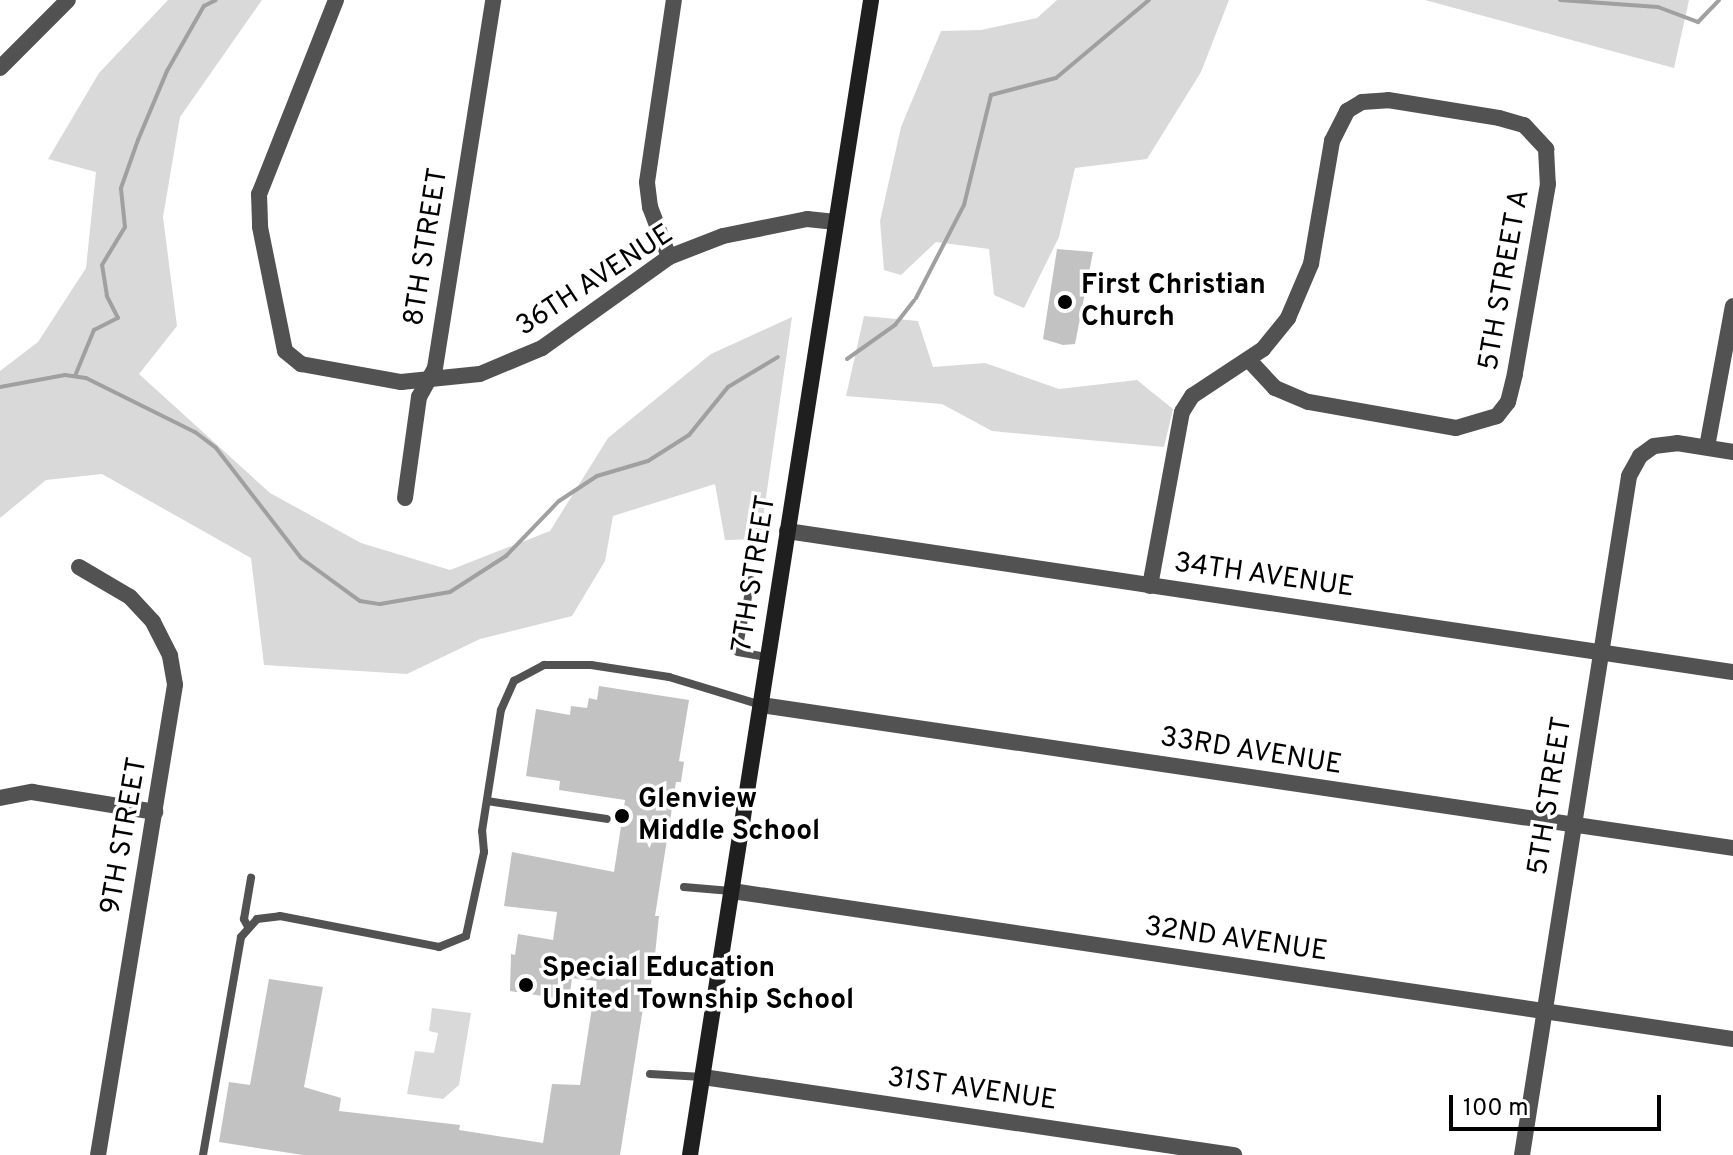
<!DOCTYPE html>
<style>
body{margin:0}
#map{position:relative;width:1733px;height:1155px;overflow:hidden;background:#fff;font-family:Overpass,sans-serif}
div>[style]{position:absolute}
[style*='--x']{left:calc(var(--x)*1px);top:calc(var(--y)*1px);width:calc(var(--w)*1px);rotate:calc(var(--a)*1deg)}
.green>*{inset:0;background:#d9d9d9}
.stream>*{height:4px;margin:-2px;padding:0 2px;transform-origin:2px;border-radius:2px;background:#a0a0a0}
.building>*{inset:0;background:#c2c2c2}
.lane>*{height:8px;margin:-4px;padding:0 4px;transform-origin:4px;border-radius:4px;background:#525252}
.street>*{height:16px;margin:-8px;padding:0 8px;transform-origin:8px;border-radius:8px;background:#525252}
.secondary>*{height:16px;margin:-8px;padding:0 8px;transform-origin:8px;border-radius:8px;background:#1f1f1f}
.dots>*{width:22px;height:22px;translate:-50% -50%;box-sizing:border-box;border:4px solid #fff;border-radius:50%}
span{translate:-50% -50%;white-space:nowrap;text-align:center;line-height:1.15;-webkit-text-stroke:7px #fff;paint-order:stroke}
.street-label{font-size:28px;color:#000}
.poi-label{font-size:28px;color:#000;font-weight:700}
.left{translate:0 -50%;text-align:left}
.scale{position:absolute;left:1449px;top:1095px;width:212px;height:36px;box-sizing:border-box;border:4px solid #000;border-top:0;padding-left:10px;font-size:24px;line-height:28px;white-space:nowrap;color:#000;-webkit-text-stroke:6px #fff;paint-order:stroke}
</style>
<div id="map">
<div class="green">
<div style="clip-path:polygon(168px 0,262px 0,180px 117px,163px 217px,177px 326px,139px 374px,270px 493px,361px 543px,450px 570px,550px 531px,608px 438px,711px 354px,792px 317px,760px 539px,725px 540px,715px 484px,613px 516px,605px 561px,572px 616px,480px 639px,407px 674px,264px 665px,251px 558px,102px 474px,46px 480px,0 518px,0 371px,38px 342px,86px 268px,96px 172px,48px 159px,99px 73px)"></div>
<div style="clip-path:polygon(1057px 0,1229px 0,1201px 72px,1147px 159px,1075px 168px,1059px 237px,1024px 308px,994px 295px,989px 249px,936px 242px,901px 275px,884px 270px,880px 221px,901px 127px,941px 31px,981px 30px,1037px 18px)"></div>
<div style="clip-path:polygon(1425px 0,1689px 0,1674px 68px)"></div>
<div style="clip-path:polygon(864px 316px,918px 321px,933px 367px,985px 363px,1059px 389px,1137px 380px,1173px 409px,1164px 447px,992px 431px,942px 404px,846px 396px)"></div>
<div style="clip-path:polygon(432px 1008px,471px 1013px,459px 1085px,443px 1099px,407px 1094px,415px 1051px,434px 1053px,438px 1033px,429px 1031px)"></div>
</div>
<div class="stream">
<div style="--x:1560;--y:0;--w:98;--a:4.1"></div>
<div style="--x:1658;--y:7;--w:43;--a:20.6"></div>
<div style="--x:1698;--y:22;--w:30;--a:-46"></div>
<div style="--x:916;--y:298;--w:105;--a:-62.7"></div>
<div style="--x:964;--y:205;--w:113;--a:-76.2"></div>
<div style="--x:991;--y:95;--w:67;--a:-14.7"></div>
<div style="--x:1056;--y:78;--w:121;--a:-40"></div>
<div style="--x:847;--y:359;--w:59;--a:-35.3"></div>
<div style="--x:895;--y:325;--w:31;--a:-52"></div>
<div style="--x:75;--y:376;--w:50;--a:-67.6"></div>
<div style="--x:94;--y:330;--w:27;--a:-27"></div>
<div style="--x:118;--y:318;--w:25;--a:-117"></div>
<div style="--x:107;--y:296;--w:31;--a:-99"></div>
<div style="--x:102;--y:265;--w:44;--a:-58.8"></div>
<div style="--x:125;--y:227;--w:39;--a:-96"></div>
<div style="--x:121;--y:188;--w:51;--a:-70.5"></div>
<div style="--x:138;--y:140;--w:75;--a:-67.2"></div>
<div style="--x:167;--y:71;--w:75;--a:-60.4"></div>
<div style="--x:204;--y:6;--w:13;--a:-27"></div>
<div style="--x:0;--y:387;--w:66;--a:-10.5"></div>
<div style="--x:65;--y:375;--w:21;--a:8"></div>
<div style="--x:86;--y:378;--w:122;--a:26.4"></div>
<div style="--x:195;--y:432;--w:26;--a:37"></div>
<div style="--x:216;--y:448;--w:139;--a:52.3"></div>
<div style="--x:301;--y:558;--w:73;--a:36.1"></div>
<div style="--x:360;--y:601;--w:20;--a:9"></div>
<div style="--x:380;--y:604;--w:71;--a:-9.7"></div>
<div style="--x:450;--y:592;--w:67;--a:-32.7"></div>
<div style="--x:506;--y:556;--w:76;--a:-46.1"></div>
<div style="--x:559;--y:501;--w:45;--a:-33.3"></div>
<div style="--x:597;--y:476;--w:53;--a:-16.4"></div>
<div style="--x:648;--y:461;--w:49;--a:-32.4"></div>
<div style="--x:689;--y:435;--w:62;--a:-50.9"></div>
<div style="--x:728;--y:387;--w:58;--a:-31"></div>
</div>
<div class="building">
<div style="clip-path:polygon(1057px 249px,1093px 252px,1075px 344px,1063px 345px,1043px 339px)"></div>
<div style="clip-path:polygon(599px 686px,689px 700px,679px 761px,684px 762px,681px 782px,676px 782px,655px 916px,659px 916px,654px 965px,650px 990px,646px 989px,620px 1155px,303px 1155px,219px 1142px,229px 1082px,250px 1085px,269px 979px,323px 987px,304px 1087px,341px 1098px,339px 1111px,460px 1125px,459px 1130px,543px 1143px,552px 1084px,580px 1085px,596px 981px,572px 978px,569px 1000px,510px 991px,511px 954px,515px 955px,518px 934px,553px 940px,557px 912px,504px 906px,512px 852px,614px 872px,625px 800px,559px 790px,560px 781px,526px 776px,536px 709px,570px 715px,571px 706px,587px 708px,589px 698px,597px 700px)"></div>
</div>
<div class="lane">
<div style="--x:751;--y:580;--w:73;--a:100.2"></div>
<div style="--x:738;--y:652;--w:29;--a:10"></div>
<div style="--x:487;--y:801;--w:121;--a:8.5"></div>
<div style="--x:684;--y:887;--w:47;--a:4.9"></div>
<div style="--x:248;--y:927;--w:9;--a:-117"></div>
<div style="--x:244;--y:919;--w:42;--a:-80.3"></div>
<div style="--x:650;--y:1074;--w:53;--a:3.2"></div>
<div style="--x:203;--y:1155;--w:221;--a:-80.1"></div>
<div style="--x:241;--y:937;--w:24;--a:-48"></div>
<div style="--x:257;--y:919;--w:23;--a:-7"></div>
<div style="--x:280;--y:916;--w:162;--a:11"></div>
<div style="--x:439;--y:947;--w:29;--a:-22"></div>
<div style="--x:466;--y:936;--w:86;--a:-77.9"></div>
<div style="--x:484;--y:852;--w:21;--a:-95"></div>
<div style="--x:482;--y:831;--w:122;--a:-81.1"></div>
<div style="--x:501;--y:710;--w:32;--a:-66"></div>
<div style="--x:514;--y:681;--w:34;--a:-28"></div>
<div style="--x:544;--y:665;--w:47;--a:0"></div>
<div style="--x:591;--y:665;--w:79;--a:8.7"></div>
<div style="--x:669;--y:677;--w:96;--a:16.9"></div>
</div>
<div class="street">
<div style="--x:336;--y:0;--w:209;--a:111.6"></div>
<div style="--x:259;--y:194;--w:33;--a:88"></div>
<div style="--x:260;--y:227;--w:126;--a:78.6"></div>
<div style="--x:285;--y:351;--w:21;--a:39"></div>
<div style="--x:301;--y:364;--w:102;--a:10.2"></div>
<div style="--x:401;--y:382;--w:79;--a:-5.8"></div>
<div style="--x:480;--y:374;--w:67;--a:-22.8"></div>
<div style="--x:542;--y:348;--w:156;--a:-35.6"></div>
<div style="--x:669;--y:257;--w:58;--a:-21.3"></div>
<div style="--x:723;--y:236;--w:86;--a:-11.4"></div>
<div style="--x:807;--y:219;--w:29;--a:6"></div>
<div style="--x:0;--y:68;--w:96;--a:-45"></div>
<div style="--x:669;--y:257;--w:53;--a:-110.8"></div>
<div style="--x:650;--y:207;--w:25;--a:-97"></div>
<div style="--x:647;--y:182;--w:184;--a:-81.6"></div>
<div style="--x:1707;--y:447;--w:143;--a:-79.6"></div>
<div style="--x:405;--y:498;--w:102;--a:-82.1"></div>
<div style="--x:419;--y:397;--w:33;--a:-61"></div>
<div style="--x:435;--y:368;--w:373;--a:-81"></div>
<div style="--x:787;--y:531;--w:956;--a:8.48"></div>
<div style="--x:79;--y:567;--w:59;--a:30.5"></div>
<div style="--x:130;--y:597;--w:34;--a:47"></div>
<div style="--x:153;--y:622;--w:38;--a:63"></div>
<div style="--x:170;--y:656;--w:29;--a:80"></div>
<div style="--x:175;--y:685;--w:476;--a:99.3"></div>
<div style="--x:1150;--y:586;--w:177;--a:-79.6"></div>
<div style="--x:1182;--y:412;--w:19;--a:-58"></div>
<div style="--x:1192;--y:396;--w:85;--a:-33.5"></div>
<div style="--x:1263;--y:349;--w:40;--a:-51"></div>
<div style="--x:1288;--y:318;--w:59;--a:-66.9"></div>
<div style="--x:1311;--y:264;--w:125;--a:-80.3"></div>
<div style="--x:1332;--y:141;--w:34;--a:-63"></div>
<div style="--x:1347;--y:111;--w:17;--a:-31"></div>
<div style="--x:1362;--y:102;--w:26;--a:-4"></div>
<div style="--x:1388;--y:100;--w:112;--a:9.2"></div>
<div style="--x:1499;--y:118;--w:26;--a:16"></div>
<div style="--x:1524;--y:125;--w:33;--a:47"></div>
<div style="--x:1546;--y:149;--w:35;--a:87"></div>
<div style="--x:1548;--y:184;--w:193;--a:99.9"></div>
<div style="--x:1515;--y:374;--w:29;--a:104"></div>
<div style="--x:1508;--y:402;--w:18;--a:128"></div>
<div style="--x:1497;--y:416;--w:43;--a:163.7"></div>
<div style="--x:1456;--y:428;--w:150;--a:-170"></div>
<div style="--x:1308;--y:402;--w:36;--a:-157"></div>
<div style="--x:1275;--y:388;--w:38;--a:-133"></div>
<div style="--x:761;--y:705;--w:982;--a:8.37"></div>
<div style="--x:0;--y:798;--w:33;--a:-11"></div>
<div style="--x:32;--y:792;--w:125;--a:9.2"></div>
<div style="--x:732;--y:891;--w:1012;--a:8.41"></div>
<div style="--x:703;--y:1077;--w:537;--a:8.36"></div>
<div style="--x:1522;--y:1155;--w:687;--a:-81.04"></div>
<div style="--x:1629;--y:476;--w:23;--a:-61"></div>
<div style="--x:1640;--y:456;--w:17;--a:-36"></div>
<div style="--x:1654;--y:446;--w:23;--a:-7"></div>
<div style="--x:1677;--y:443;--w:57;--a:9.1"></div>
</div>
<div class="secondary">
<div style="--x:690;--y:1155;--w:1169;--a:-81.09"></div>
</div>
<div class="dots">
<div style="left:1065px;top:302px;background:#000"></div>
<div style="left:622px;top:816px;background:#000"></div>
<div style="left:526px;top:985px;background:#000"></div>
</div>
<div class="street-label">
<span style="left:427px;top:247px;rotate:-81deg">8TH STREET</span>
<span style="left:1505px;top:280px;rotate:-80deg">5TH STREET A</span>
<span style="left:595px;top:281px;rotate:-33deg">36TH AVENUE</span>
<span style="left:755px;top:574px;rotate:-81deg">7TH STREET</span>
<span style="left:1264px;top:576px;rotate:8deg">34TH AVENUE</span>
<span style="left:1251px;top:752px;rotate:9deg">33RD AVENUE</span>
<span style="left:1551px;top:796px;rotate:-81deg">5TH STREET</span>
<span style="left:125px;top:836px;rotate:-80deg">9TH STREET</span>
<span style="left:1236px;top:940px;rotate:8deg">32ND AVENUE</span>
<span style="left:972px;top:1090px;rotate:8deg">31ST AVENUE</span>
</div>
<div class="poi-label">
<span class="left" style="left:1081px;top:302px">First Christian<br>Church</span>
<span class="left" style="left:638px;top:816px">Glenview<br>Middle School</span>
<span class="left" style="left:542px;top:985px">Special Education<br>United Township School</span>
</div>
<div class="scale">100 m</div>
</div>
